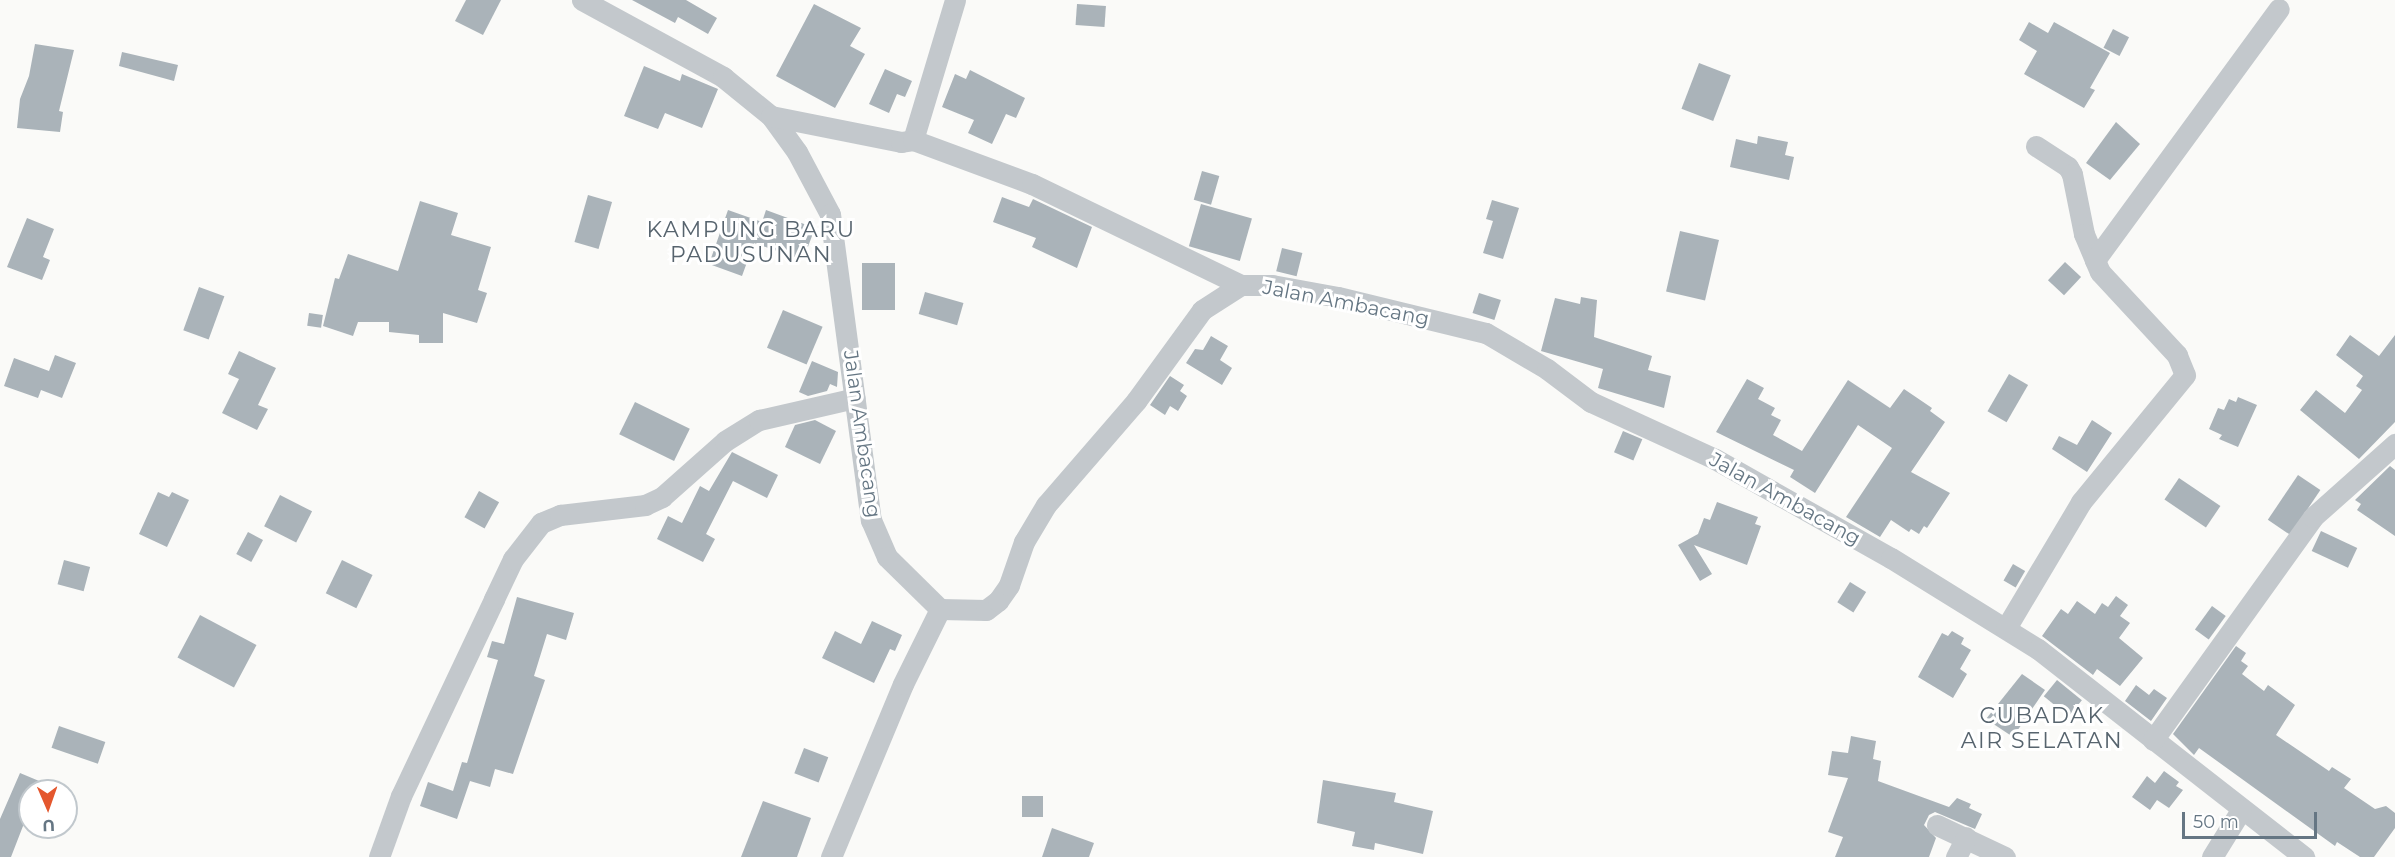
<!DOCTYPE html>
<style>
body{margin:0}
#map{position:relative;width:2395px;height:857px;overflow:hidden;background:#fafaf8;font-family:Montserrat,sans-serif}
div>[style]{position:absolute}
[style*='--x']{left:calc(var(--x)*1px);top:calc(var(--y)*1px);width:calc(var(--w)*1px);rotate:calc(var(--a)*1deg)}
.building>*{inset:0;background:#aab3b9;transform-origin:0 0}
.minor>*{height:21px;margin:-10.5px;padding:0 10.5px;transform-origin:10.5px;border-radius:10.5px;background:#c3c8cc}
span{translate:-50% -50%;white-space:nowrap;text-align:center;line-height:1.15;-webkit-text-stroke:6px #fff;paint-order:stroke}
.street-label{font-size:20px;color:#657683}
.quarter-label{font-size:22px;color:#57646e;letter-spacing:1.5px}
.north{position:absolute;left:18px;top:779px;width:60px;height:60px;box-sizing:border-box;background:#fff;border:2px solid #c1c8cd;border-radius:50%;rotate:178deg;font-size:16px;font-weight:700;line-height:24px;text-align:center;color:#657683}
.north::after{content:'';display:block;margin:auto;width:21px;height:27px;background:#e4572e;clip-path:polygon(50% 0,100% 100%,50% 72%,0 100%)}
.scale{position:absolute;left:2182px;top:812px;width:135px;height:27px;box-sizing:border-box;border:3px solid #657683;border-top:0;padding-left:8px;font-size:18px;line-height:21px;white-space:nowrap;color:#657683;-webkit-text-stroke:4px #fff;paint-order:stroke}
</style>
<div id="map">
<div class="building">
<div style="clip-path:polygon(466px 0,501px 0,483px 35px,455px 21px)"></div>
<div style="clip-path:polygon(632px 0,686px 0,717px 18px,708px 34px,678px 17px,675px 23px)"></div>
<div style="clip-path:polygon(814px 4px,861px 28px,850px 46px,865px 54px,835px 108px,776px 76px)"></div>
<div style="left:1077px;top:4px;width:29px;height:21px;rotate:4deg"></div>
<div style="clip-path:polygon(2029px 22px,2048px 33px,2054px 22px,2110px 53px,2090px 88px,2095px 90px,2084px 108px,2024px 74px,2037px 51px,2019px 40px)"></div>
<div style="left:2113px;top:29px;width:18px;height:21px;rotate:27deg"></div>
<div style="clip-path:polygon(35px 44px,74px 50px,59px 111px,63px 112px,60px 132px,17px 128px,20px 99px,29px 76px)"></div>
<div style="clip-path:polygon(122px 52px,178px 65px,174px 81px,119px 66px)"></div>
<div style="left:1699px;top:63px;width:34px;height:49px;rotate:21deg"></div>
<div style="clip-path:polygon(644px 66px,680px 81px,682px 74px,718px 89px,702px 128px,665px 113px,658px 129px,624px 116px)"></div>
<div style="clip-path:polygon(885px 69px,912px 81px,905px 97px,897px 94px,889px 113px,869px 104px)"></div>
<div style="clip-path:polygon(970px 70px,1025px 98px,1016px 118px,1006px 114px,992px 144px,968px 133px,974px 120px,942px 107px,955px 74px,966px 79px)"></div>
<div style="clip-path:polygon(2116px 122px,2140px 144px,2110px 180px,2086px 163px)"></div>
<div style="clip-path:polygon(1758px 136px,1788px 142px,1785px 155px,1794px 157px,1789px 180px,1730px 167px,1736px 139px,1757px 144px)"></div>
<div style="left:1202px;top:171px;width:18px;height:30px;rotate:16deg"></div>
<div style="left:588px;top:195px;width:25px;height:49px;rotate:16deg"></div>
<div style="clip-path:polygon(1002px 197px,1029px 207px,1033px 199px,1092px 227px,1077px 268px,1032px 247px,1036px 238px,993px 222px)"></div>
<div style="clip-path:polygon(1492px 200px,1519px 208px,1503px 259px,1483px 253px,1493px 221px,1486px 219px)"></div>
<div style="clip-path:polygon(420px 201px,458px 213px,451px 235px,491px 247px,478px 290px,487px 293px,477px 323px,443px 313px,443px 343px,419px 343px,419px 335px,389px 332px,389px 322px,358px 322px,353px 336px,323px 326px,335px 278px,339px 279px,348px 254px,398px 271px)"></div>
<div style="left:1201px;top:204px;width:53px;height:44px;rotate:16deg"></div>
<div style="clip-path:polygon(728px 210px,762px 222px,766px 210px,815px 228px,803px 260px,754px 243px,742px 276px,709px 264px)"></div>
<div style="clip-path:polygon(27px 218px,54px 229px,43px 257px,50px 260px,42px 280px,7px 267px)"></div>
<div style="left:1680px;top:231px;width:40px;height:62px;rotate:13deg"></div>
<div style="left:1282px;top:248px;width:21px;height:24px;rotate:14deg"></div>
<div style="left:2065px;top:262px;width:22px;height:25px;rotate:43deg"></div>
<div style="left:895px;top:263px;width:47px;height:33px;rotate:90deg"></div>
<div style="left:199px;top:287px;width:27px;height:46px;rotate:20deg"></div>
<div style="left:925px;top:292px;width:40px;height:23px;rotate:16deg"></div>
<div style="left:1479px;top:293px;width:23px;height:21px;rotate:18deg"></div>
<div style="clip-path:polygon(1581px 297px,1597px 300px,1594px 337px,1652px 356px,1648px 370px,1671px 376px,1664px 408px,1598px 388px,1603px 369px,1541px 351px,1555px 298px,1580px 304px)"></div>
<div style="left:783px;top:310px;width:43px;height:41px;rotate:23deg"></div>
<div style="left:309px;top:313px;width:14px;height:13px;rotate:8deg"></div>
<div style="clip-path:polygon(2350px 335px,2379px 356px,2395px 335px,2395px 422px,2359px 459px,2300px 410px,2316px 390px,2345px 413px,2362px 390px,2356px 386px,2363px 376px,2336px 355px)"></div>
<div style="clip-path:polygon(1211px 336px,1228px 346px,1220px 360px,1232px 368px,1222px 385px,1186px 363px,1195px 349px,1203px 350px)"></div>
<div style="clip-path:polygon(239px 351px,276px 368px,258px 405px,268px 409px,257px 430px,222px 413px,239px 379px,228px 374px)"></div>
<div style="clip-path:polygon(55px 355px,76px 363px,62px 398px,41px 390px,38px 398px,4px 386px,14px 358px,49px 371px)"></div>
<div style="clip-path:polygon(812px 361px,838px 372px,837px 387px,830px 384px,827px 391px,808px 396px,799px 392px)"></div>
<div style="left:2009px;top:374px;width:22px;height:43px;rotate:30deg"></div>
<div style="clip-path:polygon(1170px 376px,1184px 385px,1180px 391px,1187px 396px,1178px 411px,1170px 406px,1165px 415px,1150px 405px)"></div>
<div style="clip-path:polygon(1747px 379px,1764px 388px,1758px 399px,1775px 408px,1771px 415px,1781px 420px,1773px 435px,1802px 451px,1848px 380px,1890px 408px,1904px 389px,1932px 408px,1930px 411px,1945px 422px,1911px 472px,1950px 493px,1927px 528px,1924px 526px,1919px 534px,1911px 529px,1909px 532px,1891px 520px,1880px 537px,1846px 517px,1892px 448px,1858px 425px,1815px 493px,1790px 477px,1794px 470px,1716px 432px)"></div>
<div style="clip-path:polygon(2238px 397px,2257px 405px,2238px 447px,2219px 439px,2222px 435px,2209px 429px,2218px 408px,2224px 410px,2229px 399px,2236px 402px)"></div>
<div style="left:635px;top:402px;width:61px;height:36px;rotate:26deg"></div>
<div style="clip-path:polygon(815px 420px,836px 431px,820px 464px,785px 447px,795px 425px)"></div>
<div style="clip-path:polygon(2092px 420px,2112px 433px,2087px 472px,2052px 449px,2059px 436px,2077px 445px)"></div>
<div style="left:1623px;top:431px;width:21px;height:23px;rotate:23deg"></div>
<div style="clip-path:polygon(732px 452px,778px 475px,767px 498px,733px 481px,706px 534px,715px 539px,703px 562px,657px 539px,668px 516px,682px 523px,700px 486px,709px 491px)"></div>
<div style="clip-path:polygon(2390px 466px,2395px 470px,2395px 536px,2357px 510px,2361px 504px,2355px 500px)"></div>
<div style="left:2298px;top:475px;width:27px;height:54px;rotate:34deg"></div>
<div style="left:2179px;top:478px;width:50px;height:26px;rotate:34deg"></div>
<div style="left:479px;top:491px;width:23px;height:30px;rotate:29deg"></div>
<div style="clip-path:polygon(158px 492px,169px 497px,172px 492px,189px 500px,167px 547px,139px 534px)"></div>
<div style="left:280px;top:495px;width:36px;height:35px;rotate:27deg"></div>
<div style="clip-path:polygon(1717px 502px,1758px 517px,1755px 524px,1761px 526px,1747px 565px,1694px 545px,1712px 574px,1700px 581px,1678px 545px,1698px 534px,1704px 518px,1710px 520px)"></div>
<div style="left:2321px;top:531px;width:40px;height:22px;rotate:25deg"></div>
<div style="left:248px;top:532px;width:17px;height:25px;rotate:28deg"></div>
<div style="left:64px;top:560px;width:27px;height:25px;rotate:15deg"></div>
<div style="left:342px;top:560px;width:34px;height:37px;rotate:26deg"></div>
<div style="left:2013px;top:564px;width:14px;height:19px;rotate:30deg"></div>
<div style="left:1850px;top:582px;width:19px;height:24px;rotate:32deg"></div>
<div style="clip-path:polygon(2116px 596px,2128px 605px,2120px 616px,2130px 623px,2119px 638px,2143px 658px,2120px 686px,2097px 669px,2093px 675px,2042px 636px,2061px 609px,2068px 614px,2077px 601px,2095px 614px,2102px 603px,2108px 607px)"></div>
<div style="clip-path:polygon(517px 597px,574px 613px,566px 640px,547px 634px,534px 676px,545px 680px,513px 774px,495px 769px,490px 787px,470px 781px,457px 819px,420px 806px,428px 782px,453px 791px,462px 762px,467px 763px,498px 660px,487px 657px,492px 641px,504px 644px)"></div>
<div style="left:2212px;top:606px;width:17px;height:29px;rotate:36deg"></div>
<div style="left:200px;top:615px;width:64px;height:48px;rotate:28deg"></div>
<div style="clip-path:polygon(872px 621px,902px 635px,895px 651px,890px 649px,874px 683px,822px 658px,835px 631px,861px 644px)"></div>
<div style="clip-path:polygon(1952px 631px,1964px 638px,1961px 644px,1971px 650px,1960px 669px,1967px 674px,1953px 698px,1918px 677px,1942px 633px,1948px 636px)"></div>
<div style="clip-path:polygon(2236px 646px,2246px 653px,2241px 661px,2248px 666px,2242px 674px,2264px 691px,2268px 685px,2295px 705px,2276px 735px,2329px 771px,2332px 767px,2351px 779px,2344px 788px,2375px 809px,2386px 806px,2395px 813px,2395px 828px,2374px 857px,2360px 857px,2337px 842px,2335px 846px,2199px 748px,2194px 755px,2173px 734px)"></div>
<div style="clip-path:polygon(2022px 674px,2045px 690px,2013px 737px,1986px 719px)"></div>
<div style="left:2057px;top:680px;width:32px;height:21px;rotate:39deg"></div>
<div style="clip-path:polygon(2136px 685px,2149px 695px,2154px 689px,2167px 698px,2151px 721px,2125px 701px)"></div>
<div style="left:59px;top:726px;width:49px;height:23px;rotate:19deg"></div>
<div style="clip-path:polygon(1851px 736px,1876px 741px,1873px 759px,1881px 761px,1878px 781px,1949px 807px,1957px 798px,1971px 804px,1969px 808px,1982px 814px,1975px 829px,1935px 812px,1929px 815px,1924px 825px,1936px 838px,1929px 857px,1835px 857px,1843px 837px,1828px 832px,1848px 778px,1828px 775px,1832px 751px,1848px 753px)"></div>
<div style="left:804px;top:748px;width:26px;height:27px;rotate:21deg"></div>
<div style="clip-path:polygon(2164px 771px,2179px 782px,2176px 786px,2183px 790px,2169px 808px,2157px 800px,2150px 810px,2132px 797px,2147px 776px,2155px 783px)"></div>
<div style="clip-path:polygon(20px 773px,63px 791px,30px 791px,30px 808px,11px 857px,0 857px,0 819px)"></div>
<div style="clip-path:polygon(1323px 780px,1396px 793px,1394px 802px,1433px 811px,1423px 854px,1375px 843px,1374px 850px,1352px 846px,1355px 832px,1317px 823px)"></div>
<div style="left:1043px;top:796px;width:21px;height:21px;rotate:90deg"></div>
<div style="clip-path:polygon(763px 801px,811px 818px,797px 857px,741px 857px)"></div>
<div style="clip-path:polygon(1052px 828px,1094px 843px,1089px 857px,1042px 857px)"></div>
</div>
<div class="minor">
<div style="--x:582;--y:0;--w:161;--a:28.6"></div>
<div style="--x:723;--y:77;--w:62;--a:39.1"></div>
<div style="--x:771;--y:116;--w:44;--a:54.2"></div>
<div style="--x:797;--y:152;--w:70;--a:62"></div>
<div style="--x:830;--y:214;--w:309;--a:82.4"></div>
<div style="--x:871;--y:520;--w:40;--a:66.6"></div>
<div style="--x:887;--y:557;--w:74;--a:44.5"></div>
<div style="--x:940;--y:609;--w:46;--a:1.2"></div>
<div style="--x:986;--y:610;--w:15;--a:-37"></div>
<div style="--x:998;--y:601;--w:19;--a:-55"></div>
<div style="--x:1009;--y:585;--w:46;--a:-70.8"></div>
<div style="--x:1024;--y:542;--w:43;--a:-59.3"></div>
<div style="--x:1046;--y:505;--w:138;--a:-49.1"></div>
<div style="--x:1136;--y:401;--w:112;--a:-54"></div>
<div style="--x:1202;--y:310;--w:46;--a:-32.7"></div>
<div style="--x:1241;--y:285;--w:31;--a:0"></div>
<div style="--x:1272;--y:285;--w:67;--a:10.3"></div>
<div style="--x:1338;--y:297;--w:152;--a:13.7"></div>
<div style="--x:1486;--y:333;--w:71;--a:30.5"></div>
<div style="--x:1547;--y:369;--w:55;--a:36.9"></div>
<div style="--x:1591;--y:402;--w:136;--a:24.7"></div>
<div style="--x:1715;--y:459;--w:202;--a:29.4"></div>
<div style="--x:1891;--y:558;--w:173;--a:31.8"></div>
<div style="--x:2038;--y:649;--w:338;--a:38"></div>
<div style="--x:771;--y:116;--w:133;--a:11.3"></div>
<div style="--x:901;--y:142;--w:12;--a:-9"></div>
<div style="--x:913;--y:140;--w:146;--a:-73.3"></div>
<div style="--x:913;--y:140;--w:127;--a:20.3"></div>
<div style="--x:1032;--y:184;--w:232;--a:25.8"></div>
<div style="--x:2036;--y:146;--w:38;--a:33"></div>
<div style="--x:2068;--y:167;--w:8;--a:60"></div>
<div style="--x:2072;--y:174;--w:61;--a:78.7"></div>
<div style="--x:2084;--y:234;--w:28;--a:67"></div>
<div style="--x:2006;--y:628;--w:147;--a:-59.2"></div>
<div style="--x:2081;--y:502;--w:164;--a:-50.7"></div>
<div style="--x:2185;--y:375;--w:22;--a:-112"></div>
<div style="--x:2177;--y:355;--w:113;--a:-132.9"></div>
<div style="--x:2100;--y:272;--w:13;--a:-113"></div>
<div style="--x:2095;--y:260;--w:311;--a:-53.8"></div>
<div style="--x:2153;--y:740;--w:274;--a:-54.3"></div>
<div style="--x:2313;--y:517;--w:110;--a:-41.7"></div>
<div style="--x:1937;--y:825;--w:75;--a:25.2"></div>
<div style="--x:379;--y:857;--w:65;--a:-70.2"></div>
<div style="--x:401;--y:796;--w:218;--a:-64.7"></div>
<div style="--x:494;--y:599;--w:44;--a:-64.6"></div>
<div style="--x:513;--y:559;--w:46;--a:-52.1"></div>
<div style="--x:541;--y:523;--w:21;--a:-23"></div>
<div style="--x:560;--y:515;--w:86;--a:-6.7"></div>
<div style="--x:645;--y:505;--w:19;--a:-25"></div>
<div style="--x:662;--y:497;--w:84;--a:-41.6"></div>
<div style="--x:725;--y:441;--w:40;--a:-32"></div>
<div style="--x:759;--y:420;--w:98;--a:-12.9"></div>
<div style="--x:831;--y:857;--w:187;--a:-67.4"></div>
<div style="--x:903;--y:684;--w:84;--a:-63.7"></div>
<div style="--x:1956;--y:857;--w:22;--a:-63"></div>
<div style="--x:2212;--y:857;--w:55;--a:-58.3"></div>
</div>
<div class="street-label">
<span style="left:1346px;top:303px;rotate:11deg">Jalan Ambacang</span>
<span style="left:862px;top:434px;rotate:82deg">Jalan Ambacang</span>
<span style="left:1785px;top:499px;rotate:29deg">Jalan Ambacang</span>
</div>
<div class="quarter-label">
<span style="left:751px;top:242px">KAMPUNG BARU<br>PADUSUNAN</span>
<span style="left:2042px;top:728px">CUBADAK<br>AIR SELATAN</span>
</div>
<div class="north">U</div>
<div class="scale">50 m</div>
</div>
